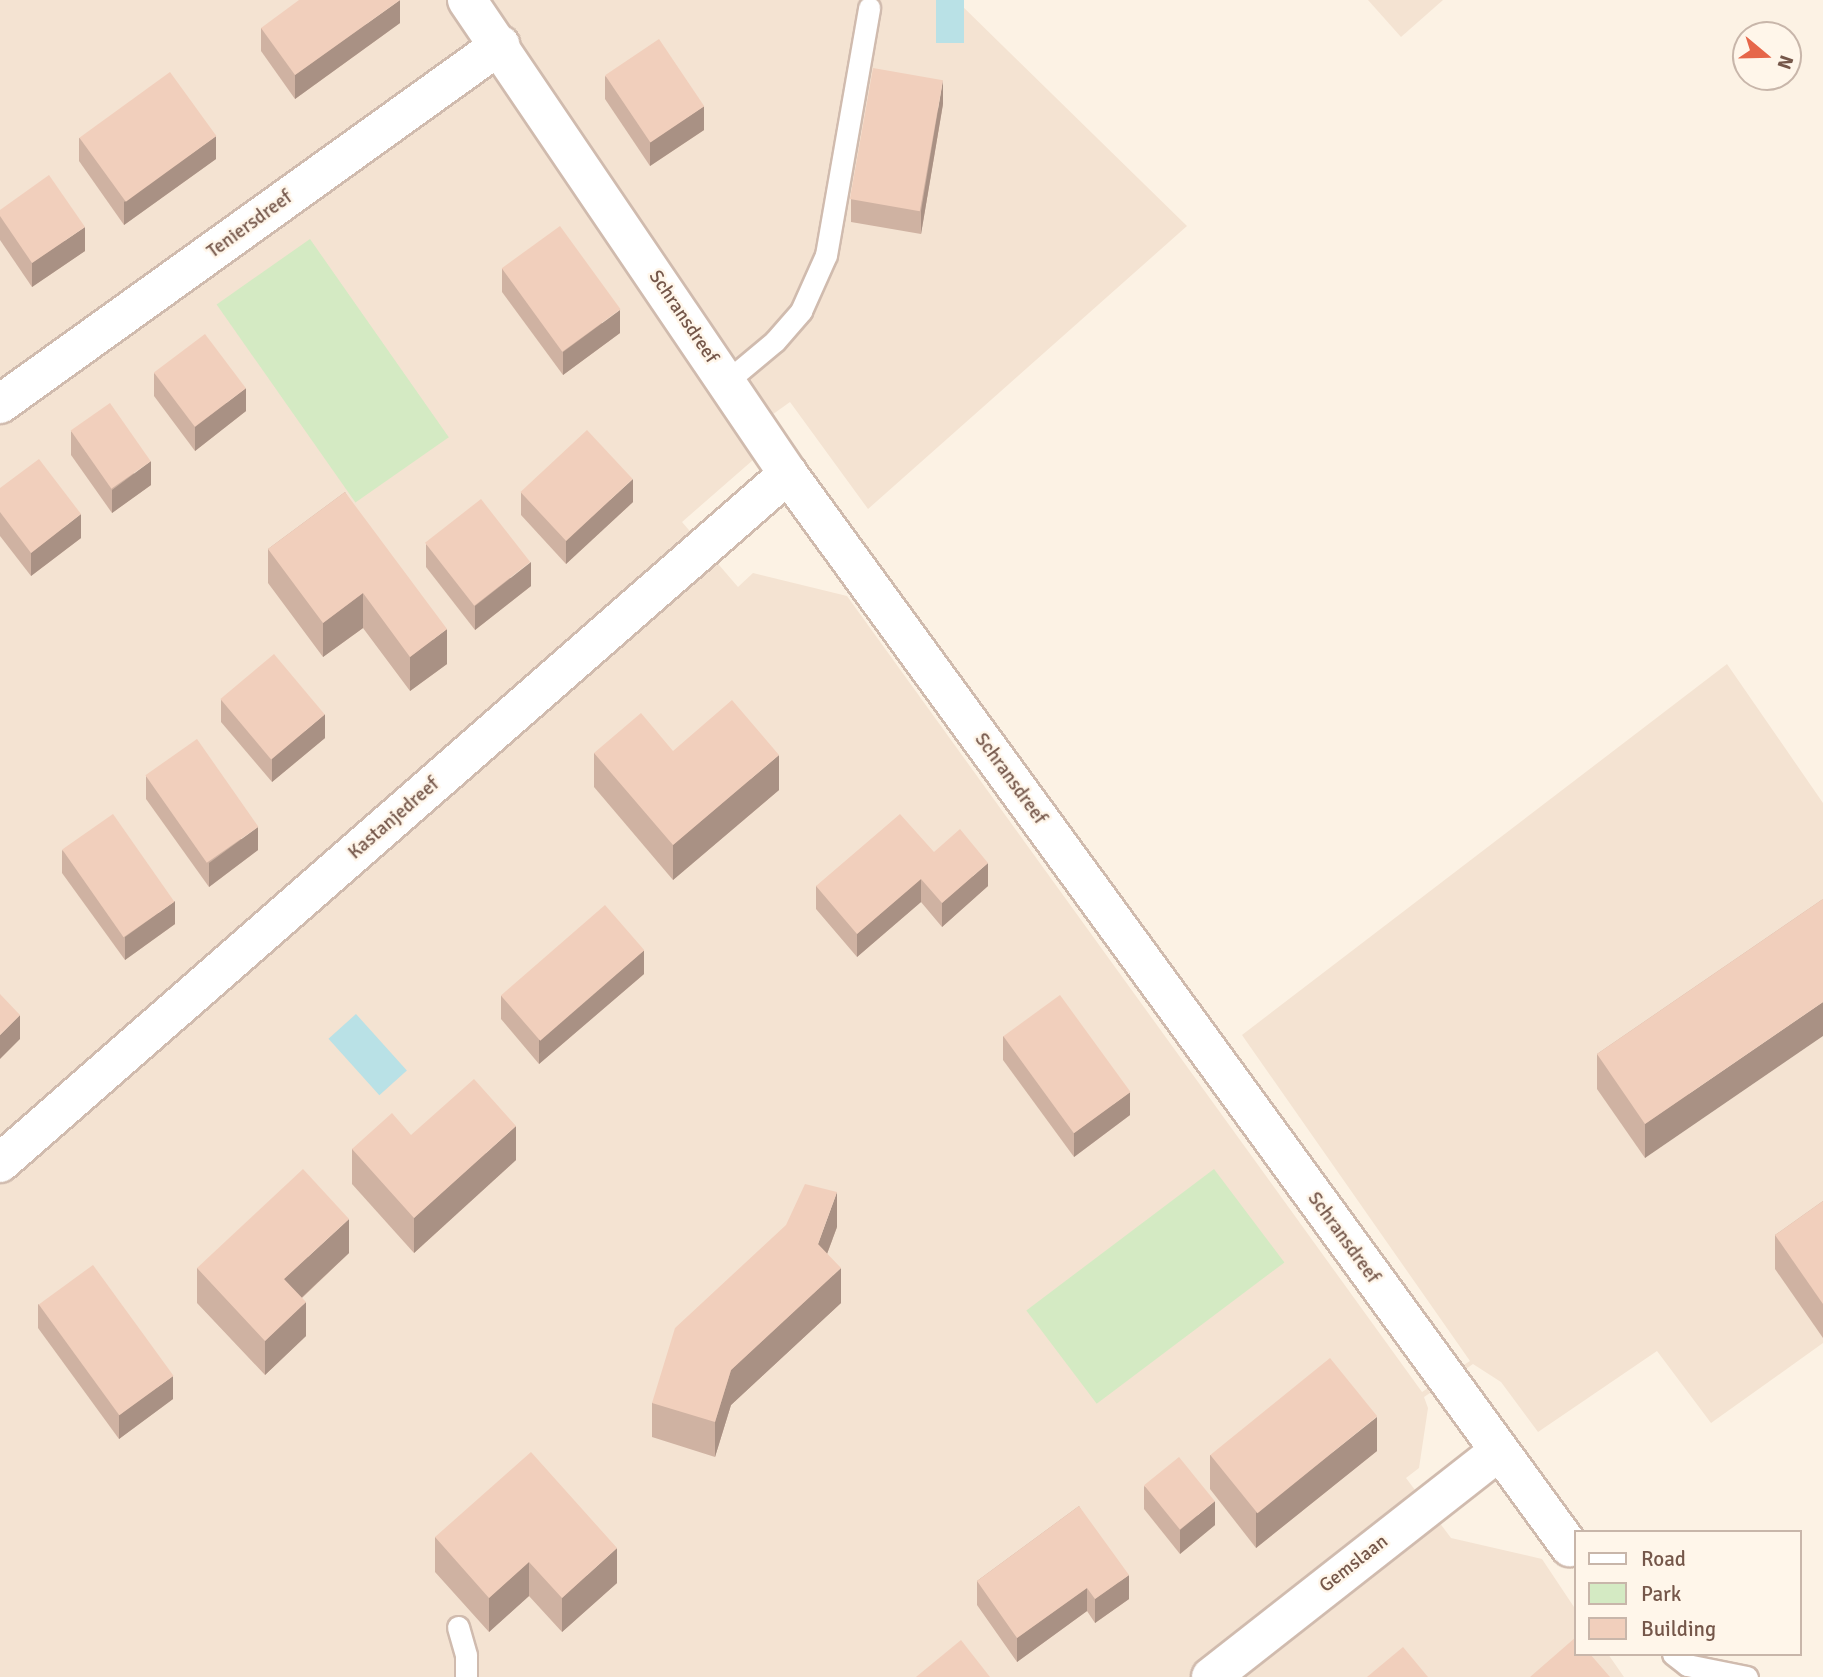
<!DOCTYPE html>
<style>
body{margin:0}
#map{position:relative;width:1823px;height:1677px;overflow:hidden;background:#fcf2e4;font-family:Signika,sans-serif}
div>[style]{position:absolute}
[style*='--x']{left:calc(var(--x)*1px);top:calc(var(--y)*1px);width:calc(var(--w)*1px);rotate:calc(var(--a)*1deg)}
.residential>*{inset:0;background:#f4e3d2}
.green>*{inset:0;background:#d4eac3;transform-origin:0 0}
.water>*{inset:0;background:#b9e1e6;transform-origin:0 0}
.roads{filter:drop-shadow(2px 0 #d0bbae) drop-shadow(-2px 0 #d0bbae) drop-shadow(0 2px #d0bbae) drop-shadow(0 -2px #d0bbae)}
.service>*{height:21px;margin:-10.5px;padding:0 10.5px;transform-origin:10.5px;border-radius:10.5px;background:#fff}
.minor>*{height:38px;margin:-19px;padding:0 19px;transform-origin:19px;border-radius:19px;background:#fff}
.wall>*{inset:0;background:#cfb2a2}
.shaded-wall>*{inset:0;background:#a99184}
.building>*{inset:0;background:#f1cfbc;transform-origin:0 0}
span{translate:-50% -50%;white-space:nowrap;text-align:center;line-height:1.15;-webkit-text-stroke:5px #fff6ea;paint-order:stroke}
.street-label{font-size:19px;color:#75574a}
.legend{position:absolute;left:1574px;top:1530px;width:228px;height:126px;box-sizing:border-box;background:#fff6ea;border:2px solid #c8b6aa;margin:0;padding:9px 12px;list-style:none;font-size:21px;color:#75574a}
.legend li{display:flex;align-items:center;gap:14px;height:35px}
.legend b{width:35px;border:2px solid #c8b6aa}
.north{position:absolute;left:1732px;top:21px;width:70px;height:70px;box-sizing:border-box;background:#fff6ea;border:2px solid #c8b6aa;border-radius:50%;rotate:109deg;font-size:19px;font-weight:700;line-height:28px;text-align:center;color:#75574a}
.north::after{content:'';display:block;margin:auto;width:24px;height:32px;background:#e66649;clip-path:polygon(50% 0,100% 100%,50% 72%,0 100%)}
</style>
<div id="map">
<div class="residential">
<div style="clip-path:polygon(0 0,956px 0,1187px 226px,868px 509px,790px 402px,744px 435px,755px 455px,753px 460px,682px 522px,738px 587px,753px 573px,847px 596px,1422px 1392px,1470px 1361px,1242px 1035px,1727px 664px,1823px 803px,1823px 1343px,1711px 1423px,1657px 1351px,1538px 1432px,1501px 1382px,1473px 1364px,1424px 1397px,1428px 1408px,1419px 1468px,1406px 1478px,1451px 1538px,1542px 1559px,1576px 1610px,1576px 1654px,1608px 1654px,1624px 1677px,0 1677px)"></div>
<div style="clip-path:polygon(1368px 0,1443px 0,1401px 37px)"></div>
</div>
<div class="green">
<div style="left:310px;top:239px;width:242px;height:114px;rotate:55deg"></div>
<div style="left:1214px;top:1169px;width:117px;height:235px;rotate:53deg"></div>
</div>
<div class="water">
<div style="left:936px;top:0;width:28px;height:43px"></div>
<div style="left:356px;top:1014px;width:76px;height:37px;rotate:48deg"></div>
</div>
<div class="roads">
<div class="service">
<div style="--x:726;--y:382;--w:64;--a:-39.9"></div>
<div style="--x:775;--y:341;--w:40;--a:-49"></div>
<div style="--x:801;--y:311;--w:61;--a:-65.9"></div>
<div style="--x:826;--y:255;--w:251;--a:-80.1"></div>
<div style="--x:458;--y:1627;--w:29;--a:74"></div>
<div style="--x:466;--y:1655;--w:22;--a:90"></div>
<div style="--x:1673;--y:1654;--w:18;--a:38"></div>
<div style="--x:1687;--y:1665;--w:61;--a:11.3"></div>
</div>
<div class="minor">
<div style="--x:467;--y:0;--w:572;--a:55.89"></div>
<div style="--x:788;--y:474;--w:1328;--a:53.92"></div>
<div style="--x:0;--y:404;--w:616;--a:-35.68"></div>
<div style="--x:0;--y:1163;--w:1047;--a:-41.17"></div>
<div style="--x:1211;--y:1677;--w:365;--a:-38.1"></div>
</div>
</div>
<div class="wall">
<div style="clip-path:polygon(400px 23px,295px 99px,261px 51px,261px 28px)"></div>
<div style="clip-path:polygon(605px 76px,704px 130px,650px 166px,605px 99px)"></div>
<div style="clip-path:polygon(943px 104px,921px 234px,851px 222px,851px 199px)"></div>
<div style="clip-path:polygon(79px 138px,216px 159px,124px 225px,79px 161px)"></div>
<div style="clip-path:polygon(0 210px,85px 251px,32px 287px,0 240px)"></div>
<div style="clip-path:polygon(502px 268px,620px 333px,563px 375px,502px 292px)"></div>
<div style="clip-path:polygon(154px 373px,246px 411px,195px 451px,154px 396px)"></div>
<div style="clip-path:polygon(71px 431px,151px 485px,112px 513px,71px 455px)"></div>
<div style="clip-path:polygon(0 488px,81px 538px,31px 576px,0 536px)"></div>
<div style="clip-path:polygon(345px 492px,447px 664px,410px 691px,363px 628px,323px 657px,268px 583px,268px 549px)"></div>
<div style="clip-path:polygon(521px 492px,633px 502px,566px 564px,521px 515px)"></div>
<div style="clip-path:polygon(426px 544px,531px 586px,475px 630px,426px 567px)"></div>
<div style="clip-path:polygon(221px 699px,325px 738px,272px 782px,221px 722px)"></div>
<div style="clip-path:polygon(673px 751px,779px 790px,673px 880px,594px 787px,594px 753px)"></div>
<div style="clip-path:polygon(146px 776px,258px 850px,209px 887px,146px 799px)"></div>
<div style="clip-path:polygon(62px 850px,175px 924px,125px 960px,62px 873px)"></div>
<div style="clip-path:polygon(934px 852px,988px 886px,942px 927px,921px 902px,857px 957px,816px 909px,816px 886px)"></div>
<div style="clip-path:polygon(1823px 899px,1645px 1158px,1597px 1089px,1597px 1054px)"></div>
<div style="clip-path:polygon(644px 974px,539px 1064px,501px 1019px,501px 996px)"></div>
<div style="clip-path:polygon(1003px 1036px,1130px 1115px,1074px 1157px,1003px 1060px)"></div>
<div style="clip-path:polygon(411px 1135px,516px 1160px,414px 1253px,352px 1184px,352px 1149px)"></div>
<div style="clip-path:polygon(1823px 1201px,1823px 1338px,1775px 1269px,1775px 1235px)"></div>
<div style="clip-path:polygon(837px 1227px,827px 1254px,841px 1303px,731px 1405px,715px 1457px,652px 1437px,652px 1403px)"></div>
<div style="clip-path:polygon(349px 1253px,302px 1298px,306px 1336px,265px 1375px,197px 1303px,197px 1268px)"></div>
<div style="clip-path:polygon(38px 1304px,173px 1399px,119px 1439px,38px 1328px)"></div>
<div style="clip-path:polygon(1377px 1451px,1256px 1548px,1210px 1489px,1210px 1455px)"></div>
<div style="clip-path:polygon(1144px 1486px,1215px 1525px,1180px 1554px,1144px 1509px)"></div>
<div style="clip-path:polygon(1079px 1506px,1129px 1599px,1095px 1623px,1087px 1611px,1017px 1662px,977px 1605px,977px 1581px)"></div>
<div style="clip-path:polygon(435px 1537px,617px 1583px,562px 1632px,529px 1596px,489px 1632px,435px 1572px)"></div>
</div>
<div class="shaded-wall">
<div style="clip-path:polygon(400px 0,400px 23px,295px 99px,295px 75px)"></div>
<div style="clip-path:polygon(943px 80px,943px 104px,921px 234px,921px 211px)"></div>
<div style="clip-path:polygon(704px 106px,704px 130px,650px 166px,650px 142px)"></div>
<div style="clip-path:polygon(216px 136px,216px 159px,124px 225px,124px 202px)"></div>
<div style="clip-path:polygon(85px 227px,85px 251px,32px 287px,32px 263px)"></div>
<div style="clip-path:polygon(620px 310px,620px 333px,563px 375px,563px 352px)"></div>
<div style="clip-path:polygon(246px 388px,246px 411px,195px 451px,195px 427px)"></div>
<div style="clip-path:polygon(151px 461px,151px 485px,112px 513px,112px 490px)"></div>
<div style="clip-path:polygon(633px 479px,633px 502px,566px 564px,566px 540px)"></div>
<div style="clip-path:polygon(81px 514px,81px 538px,31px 576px,31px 553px)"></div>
<div style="clip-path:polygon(531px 562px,531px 586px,475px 630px,475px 606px)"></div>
<div style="clip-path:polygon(363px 593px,363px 628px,323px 657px,323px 623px)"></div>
<div style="clip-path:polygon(447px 629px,447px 664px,410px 691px,410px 657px)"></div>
<div style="clip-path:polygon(325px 714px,325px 738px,272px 782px,272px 759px)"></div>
<div style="clip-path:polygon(779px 755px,779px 790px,673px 880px,673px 845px)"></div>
<div style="clip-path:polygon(258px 827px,258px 850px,209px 887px,209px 863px)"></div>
<div style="clip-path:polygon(988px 863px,988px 886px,942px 927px,942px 903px)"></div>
<div style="clip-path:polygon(921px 879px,921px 902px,857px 957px,857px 934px)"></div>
<div style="clip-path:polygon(175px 901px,175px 924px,125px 960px,125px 937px)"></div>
<div style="clip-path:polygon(644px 950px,644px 974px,539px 1064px,539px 1040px)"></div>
<div style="clip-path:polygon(1823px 1002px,1823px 1036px,1645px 1158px,1645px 1124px)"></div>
<div style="clip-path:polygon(20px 1015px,20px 1039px,0 1059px,0 1035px)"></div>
<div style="clip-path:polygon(1130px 1092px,1130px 1115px,1074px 1157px,1074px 1133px)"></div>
<div style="clip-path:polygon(516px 1126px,516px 1160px,414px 1253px,414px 1218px)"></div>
<div style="clip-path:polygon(837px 1192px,837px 1227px,818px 1278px,818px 1244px)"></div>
<div style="clip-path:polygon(349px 1219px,349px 1253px,284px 1314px,284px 1279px)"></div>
<div style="clip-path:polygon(841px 1268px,841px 1303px,731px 1405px,715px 1457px,715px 1422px,731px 1370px)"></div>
<div style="clip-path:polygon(306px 1302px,306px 1336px,265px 1375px,265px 1341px)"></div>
<div style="clip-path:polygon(173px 1376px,173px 1399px,119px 1439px,119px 1415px)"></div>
<div style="clip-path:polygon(1377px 1417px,1377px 1451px,1256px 1548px,1256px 1513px)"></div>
<div style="clip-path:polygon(1215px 1501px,1215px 1525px,1180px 1554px,1180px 1530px)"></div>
<div style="clip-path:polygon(617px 1548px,617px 1583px,562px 1632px,562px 1598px)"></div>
<div style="clip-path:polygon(529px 1562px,529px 1596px,489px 1632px,489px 1598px)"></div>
<div style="clip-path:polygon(1129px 1575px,1129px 1599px,1095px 1623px,1095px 1599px)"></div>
<div style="clip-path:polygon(1087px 1588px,1087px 1611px,1017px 1662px,1017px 1638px)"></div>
</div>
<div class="building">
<div style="clip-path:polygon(299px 0,400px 0,295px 75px,261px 28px)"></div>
<div style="left:659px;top:39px;width:81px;height:65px;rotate:56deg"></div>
<div style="left:873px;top:68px;width:71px;height:133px;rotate:10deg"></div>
<div style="left:170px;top:72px;width:79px;height:112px;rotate:54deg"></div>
<div style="clip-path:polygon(49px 175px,85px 227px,32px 263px,0 216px,0 210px)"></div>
<div style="left:560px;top:226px;width:103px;height:72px;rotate:54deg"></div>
<div style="left:205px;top:334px;width:68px;height:64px;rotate:53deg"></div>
<div style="left:110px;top:403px;width:71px;height:48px;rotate:55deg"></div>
<div style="left:587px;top:430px;width:67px;height:91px;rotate:47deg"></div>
<div style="clip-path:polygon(39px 459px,81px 514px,31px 553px,0 512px,0 488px)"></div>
<div style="clip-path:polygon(345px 492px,447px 629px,410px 657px,363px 593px,323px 623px,268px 549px)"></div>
<div style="left:481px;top:499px;width:80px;height:71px;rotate:52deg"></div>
<div style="left:274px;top:654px;width:79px;height:70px;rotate:50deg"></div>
<div style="clip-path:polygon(732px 700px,779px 755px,673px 845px,594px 753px,641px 713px,673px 751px)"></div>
<div style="left:197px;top:739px;width:107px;height:63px;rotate:55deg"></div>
<div style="left:113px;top:814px;width:107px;height:62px;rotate:55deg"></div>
<div style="clip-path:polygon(900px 814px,934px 852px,960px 829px,988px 863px,942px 903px,921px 879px,857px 934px,816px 886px)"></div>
<div style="clip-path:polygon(1823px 899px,1823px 1002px,1645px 1124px,1597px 1054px)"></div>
<div style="left:605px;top:905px;width:60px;height:138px;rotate:49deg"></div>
<div style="clip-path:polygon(0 994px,20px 1015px,0 1035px)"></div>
<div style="left:1060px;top:995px;width:120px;height:70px;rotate:54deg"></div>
<div style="clip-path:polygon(474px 1079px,516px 1126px,414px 1218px,352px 1149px,392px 1113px,411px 1135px)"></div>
<div style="clip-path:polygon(303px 1169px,349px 1219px,284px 1279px,306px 1302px,265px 1341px,197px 1268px)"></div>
<div style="clip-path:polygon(805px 1184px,837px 1192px,818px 1244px,841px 1268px,731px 1370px,715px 1422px,652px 1403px,675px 1328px,786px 1225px)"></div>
<div style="clip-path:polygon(1823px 1201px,1823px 1304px,1775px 1235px)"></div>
<div style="left:93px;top:1265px;width:137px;height:67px;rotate:54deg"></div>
<div style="left:1330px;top:1358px;width:75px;height:154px;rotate:51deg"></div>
<div style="clip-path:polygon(531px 1452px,617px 1548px,562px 1598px,529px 1562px,489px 1598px,435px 1537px)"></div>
<div style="left:1179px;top:1457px;width:57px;height:45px;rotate:51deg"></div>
<div style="clip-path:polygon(1079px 1506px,1129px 1575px,1095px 1599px,1087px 1588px,1017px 1638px,977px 1581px)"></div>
<div style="clip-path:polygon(1576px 1637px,1576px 1654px,1590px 1654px,1610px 1677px,1530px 1677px)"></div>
<div style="clip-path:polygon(961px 1640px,990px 1677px,916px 1677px)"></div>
<div style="clip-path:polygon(1403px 1647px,1428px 1677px,1367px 1677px)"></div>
</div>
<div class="street-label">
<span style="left:250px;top:225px;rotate:-36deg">Teniersdreef</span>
<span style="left:683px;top:317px;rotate:56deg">Schransdreef</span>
<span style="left:1010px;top:779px;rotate:54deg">Schransdreef</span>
<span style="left:394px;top:819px;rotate:-41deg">Kastanjedreef</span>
<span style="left:1343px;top:1238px;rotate:54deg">Schransdreef</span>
<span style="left:1354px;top:1564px;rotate:-38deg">Gemslaan</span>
</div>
<ul class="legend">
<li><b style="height:9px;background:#fff"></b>Road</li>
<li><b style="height:19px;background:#d4eac3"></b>Park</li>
<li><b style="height:19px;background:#f1cfbc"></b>Building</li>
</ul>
<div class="north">N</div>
</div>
